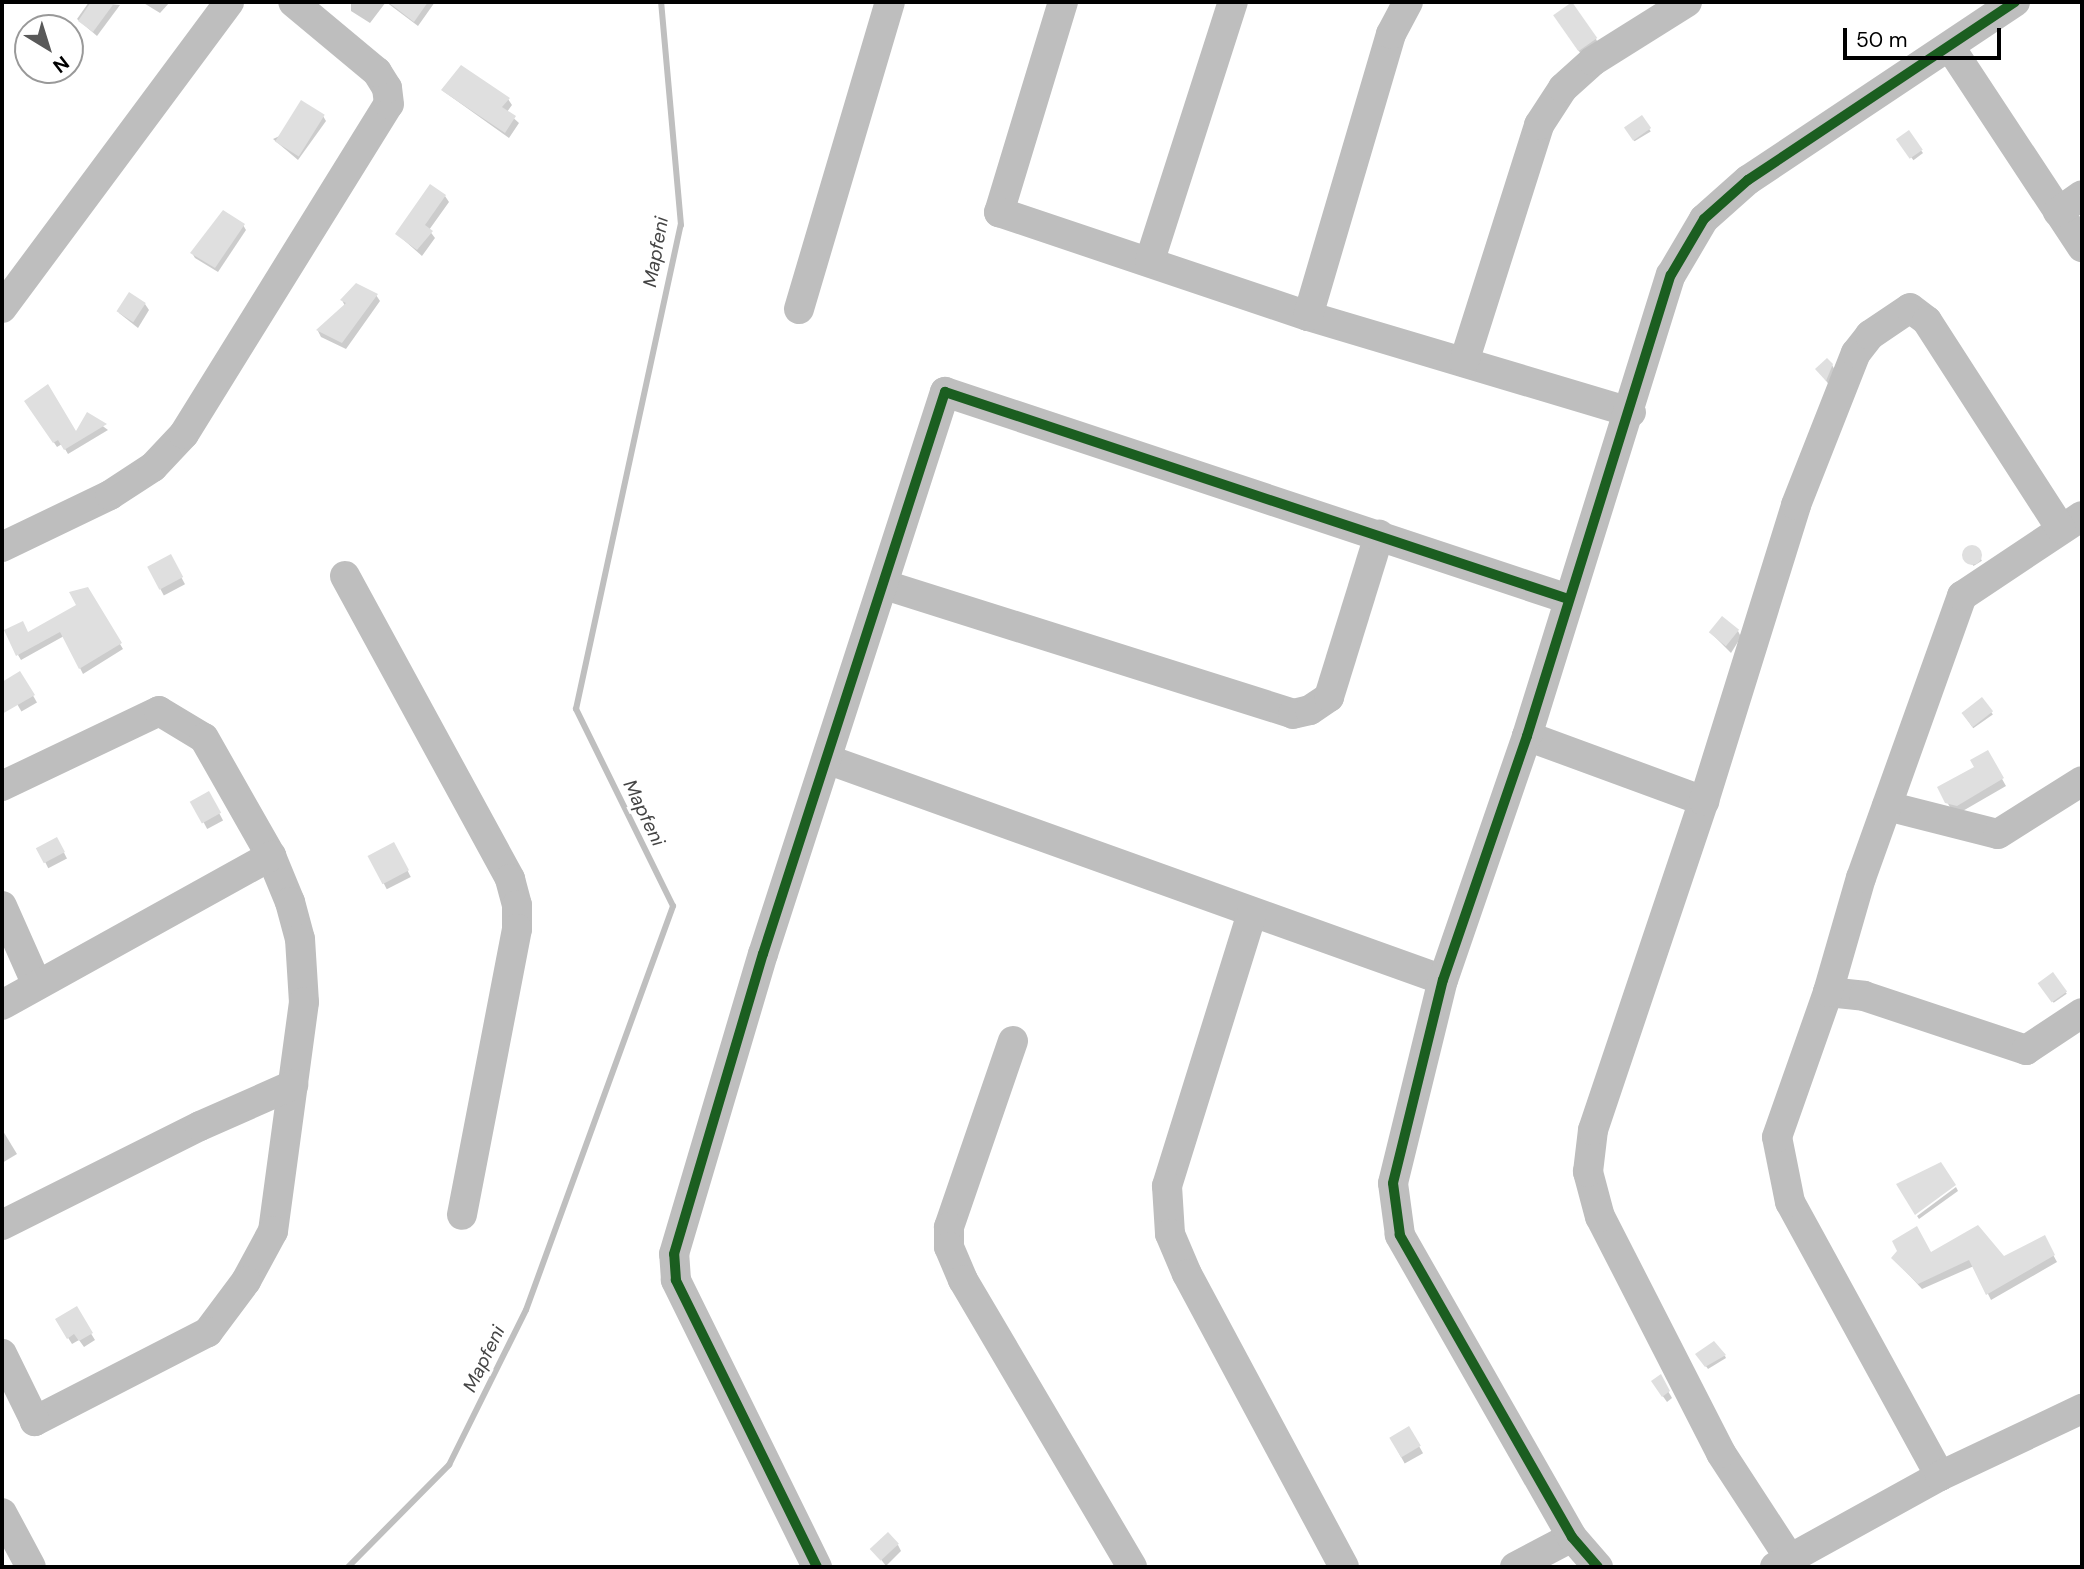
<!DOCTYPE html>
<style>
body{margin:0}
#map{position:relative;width:2084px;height:1569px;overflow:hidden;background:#fff;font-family:"DM Sans",sans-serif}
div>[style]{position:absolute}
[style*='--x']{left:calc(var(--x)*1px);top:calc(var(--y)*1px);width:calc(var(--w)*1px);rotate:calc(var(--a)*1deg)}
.shadow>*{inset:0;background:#0003;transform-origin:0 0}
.stream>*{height:6px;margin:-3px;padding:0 3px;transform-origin:3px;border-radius:3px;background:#bfbfbf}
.building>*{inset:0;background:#dfdfdf;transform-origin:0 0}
.round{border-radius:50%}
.minor>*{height:30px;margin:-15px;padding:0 15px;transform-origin:15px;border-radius:15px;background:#bebebe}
.cycleway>*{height:10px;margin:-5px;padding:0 5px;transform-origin:5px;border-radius:5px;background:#1b5e20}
span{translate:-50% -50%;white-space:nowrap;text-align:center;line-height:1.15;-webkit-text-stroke:6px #fff;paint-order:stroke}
.water-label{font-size:19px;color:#444;font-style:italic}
.frame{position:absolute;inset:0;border:4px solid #000;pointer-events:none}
.north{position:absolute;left:14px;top:14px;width:70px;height:70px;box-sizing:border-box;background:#fff;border:2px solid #999;border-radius:50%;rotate:142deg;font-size:19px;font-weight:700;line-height:28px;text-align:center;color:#000}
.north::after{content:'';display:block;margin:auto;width:24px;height:32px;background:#595959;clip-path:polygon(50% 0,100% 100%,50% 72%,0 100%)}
.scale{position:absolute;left:1843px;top:28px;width:158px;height:32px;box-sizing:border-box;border:4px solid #000;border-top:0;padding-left:9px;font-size:21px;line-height:24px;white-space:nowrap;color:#000;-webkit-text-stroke:5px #fff;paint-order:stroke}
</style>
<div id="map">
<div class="shadow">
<div style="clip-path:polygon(89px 2px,120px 5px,97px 36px,77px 19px)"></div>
<div style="clip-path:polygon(142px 2px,170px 2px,160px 13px)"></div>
<div style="clip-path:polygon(351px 2px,435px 2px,418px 26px,386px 2px,370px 23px,351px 11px)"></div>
<div style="clip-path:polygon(1559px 22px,1596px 39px,1599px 45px,1583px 57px)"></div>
<div style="clip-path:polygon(443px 91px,508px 99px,512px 105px,507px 112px,519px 123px,509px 138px)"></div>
<div style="clip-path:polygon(323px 116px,326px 121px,298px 160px,273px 139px)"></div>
<div style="left:1642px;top:117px;width:17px;height:19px;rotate:59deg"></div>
<div style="left:1908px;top:133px;width:25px;height:12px;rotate:53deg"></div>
<div style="clip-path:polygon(445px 196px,449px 202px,429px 230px,435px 238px,422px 256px,397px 234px)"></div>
<div style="clip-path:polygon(243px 225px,246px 230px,218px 272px,195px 258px,192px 253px)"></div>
<div style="clip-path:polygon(376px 295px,380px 301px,346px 349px,321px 337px,318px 331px,345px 306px,342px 300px)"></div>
<div style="clip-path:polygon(145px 304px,149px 310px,138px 328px,119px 313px)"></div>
<div style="clip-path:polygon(1832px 365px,1836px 372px,1830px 386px,1817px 369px)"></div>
<div style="clip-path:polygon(29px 406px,76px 435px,88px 415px,108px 430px,68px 454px,62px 444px,57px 447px)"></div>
<div style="left:1974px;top:548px;width:15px;height:10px;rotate:58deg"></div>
<div style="left:170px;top:556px;width:32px;height:24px;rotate:62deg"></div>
<div style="clip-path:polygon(87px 589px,123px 649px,83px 674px,64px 636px,21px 660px,18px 655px,28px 634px,78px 605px)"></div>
<div style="clip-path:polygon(1738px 631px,1741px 637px,1731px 653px,1711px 633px)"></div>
<div style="left:20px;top:673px;width:34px;height:18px;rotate:60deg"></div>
<div style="left:1982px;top:699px;width:19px;height:24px;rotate:55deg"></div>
<div style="clip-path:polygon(1987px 752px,2006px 786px,1961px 812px,1951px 809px,1939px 788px,1977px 768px)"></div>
<div style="left:209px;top:794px;width:30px;height:18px;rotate:62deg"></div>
<div style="left:57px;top:839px;width:22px;height:21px;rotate:63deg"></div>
<div style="left:394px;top:844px;width:37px;height:27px;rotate:63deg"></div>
<div style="left:2053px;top:974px;width:24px;height:16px;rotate:55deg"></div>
<div style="clip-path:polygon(3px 1131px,17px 1154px,2px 1163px,2px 1132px)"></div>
<div style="clip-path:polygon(1956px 1187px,1958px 1191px,1919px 1219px,1917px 1216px)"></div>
<div style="clip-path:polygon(2044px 1238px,2057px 1262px,1991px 1300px,1974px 1266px,1922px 1289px,1893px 1258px,1930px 1254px,2003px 1258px)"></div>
<div style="clip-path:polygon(76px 1309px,95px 1340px,84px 1347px,79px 1340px,72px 1344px,57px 1320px)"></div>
<div style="clip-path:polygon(1698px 1355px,1725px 1356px,1726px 1358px,1708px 1369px)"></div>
<div style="clip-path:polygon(1660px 1377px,1672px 1398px,1667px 1402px,1657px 1388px)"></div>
<div style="left:1409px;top:1428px;width:29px;height:21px;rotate:61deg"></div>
<div style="clip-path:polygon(898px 1545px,901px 1551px,886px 1566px,873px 1549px)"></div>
</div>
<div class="stream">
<div style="--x:348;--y:1567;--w:144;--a:-45.3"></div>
<div style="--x:449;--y:1465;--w:173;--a:-63.6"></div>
<div style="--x:526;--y:1310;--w:430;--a:-70"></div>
<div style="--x:673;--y:906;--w:220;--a:-116.2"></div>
<div style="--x:576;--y:709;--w:495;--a:-77.8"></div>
<div style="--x:681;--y:225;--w:224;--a:-95.1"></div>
</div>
<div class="building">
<div style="clip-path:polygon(91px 2px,115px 2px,93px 32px,78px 21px)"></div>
<div style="clip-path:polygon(388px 2px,428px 2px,414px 22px)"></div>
<div style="left:1572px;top:2px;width:44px;height:23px;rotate:55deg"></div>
<div style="clip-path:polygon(461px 65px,510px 98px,502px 107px,516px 116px,505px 133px,441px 90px)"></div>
<div style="left:301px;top:100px;width:28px;height:49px;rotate:32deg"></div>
<div style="left:1642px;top:115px;width:16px;height:22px;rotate:55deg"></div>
<div style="left:1909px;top:130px;width:24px;height:16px;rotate:55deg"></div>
<div style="clip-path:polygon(430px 184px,446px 195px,425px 225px,433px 231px,417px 250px,395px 234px)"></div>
<div style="clip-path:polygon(223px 210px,245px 224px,215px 268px,190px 253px)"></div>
<div style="clip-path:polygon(356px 283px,378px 294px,342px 343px,316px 330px,346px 303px,340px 300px)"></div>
<div style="left:129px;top:292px;width:20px;height:23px;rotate:33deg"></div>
<div style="clip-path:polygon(1827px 358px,1833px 364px,1826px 381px,1815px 369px)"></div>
<div style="clip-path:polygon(48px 384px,76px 431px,87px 412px,107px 424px,64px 450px,58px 440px,53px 443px,24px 401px)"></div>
<div class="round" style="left:1962px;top:545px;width:20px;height:20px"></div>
<div style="left:171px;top:554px;width:26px;height:27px;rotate:62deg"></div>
<div style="clip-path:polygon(88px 587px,122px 643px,79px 669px,60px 632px,16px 656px,4px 630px,23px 621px,28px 632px,76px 605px,69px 592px)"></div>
<div style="left:1722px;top:616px;width:22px;height:21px;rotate:39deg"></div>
<div style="clip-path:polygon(20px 671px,35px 695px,2px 714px,2px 682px)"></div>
<div style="left:1982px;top:697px;width:18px;height:26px;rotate:52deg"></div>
<div style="clip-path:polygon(1988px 750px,2004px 778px,1957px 806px,1945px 803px,1937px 787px,1974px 767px,1970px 760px)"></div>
<div style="left:209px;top:791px;width:25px;height:22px;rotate:61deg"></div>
<div style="left:57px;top:837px;width:17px;height:24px;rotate:62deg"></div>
<div style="left:394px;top:842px;width:32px;height:30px;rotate:62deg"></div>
<div style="left:2053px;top:972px;width:24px;height:19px;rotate:54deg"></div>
<div style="clip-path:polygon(1941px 1162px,1956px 1185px,1915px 1215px,1896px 1184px)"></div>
<div style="clip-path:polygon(1978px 1225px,2004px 1256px,2045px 1235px,2055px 1255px,1986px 1295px,1969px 1260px,1918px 1284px,1891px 1258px,1897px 1251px,1892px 1241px,1917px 1226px,1931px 1252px)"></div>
<div style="clip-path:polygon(77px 1306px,93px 1333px,79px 1341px,74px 1334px,67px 1339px,55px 1319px)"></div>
<div style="clip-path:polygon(1714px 1341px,1726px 1355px,1705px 1367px,1695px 1354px)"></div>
<div style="clip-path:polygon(1661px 1374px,1670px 1391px,1662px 1397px,1651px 1381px)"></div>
<div style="left:1409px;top:1426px;width:23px;height:23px;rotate:59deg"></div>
<div style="left:888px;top:1532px;width:16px;height:25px;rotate:47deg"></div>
</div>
<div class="minor">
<div style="--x:1063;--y:2;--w:220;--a:106.9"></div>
<div style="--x:999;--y:212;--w:326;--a:18.6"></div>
<div style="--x:1308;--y:316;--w:337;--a:16.6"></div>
<div style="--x:1950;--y:47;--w:240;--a:56.6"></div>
<div style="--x:2058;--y:212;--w:29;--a:-35"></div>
<div style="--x:1150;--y:260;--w:271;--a:-72.2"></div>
<div style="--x:2;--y:308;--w:381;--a:-53.4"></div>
<div style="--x:799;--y:309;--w:320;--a:-73.5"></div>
<div style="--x:1308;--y:316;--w:294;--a:-73.6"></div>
<div style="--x:1391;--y:34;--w:36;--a:-62"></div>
<div style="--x:1464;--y:362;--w:249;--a:-72.4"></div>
<div style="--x:1539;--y:125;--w:44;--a:-57"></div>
<div style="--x:1563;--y:88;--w:40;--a:-42"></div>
<div style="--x:1593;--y:61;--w:111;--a:-32.1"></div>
<div style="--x:2;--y:547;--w:120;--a:-25.7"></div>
<div style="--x:110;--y:495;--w:51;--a:-33.1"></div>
<div style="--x:153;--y:467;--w:45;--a:-46.8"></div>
<div style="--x:184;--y:434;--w:388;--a:-58.2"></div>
<div style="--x:389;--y:104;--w:16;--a:-97"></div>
<div style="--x:387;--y:88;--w:19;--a:-122"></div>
<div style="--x:377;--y:72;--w:109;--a:-140.2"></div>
<div style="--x:345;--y:576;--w:345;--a:61.4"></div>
<div style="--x:510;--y:879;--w:27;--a:75"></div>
<div style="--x:517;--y:905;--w:24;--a:90"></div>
<div style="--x:517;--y:929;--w:291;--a:100.9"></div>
<div style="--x:885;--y:585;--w:428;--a:17.5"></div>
<div style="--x:1293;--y:714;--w:17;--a:-13"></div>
<div style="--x:1310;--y:710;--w:23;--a:-34"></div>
<div style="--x:1329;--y:697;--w:170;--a:-72.8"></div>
<div style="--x:1527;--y:736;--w:189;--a:20.2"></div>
<div style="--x:829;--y:760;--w:652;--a:19.71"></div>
<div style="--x:2;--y:786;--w:174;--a:-25.5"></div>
<div style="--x:159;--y:711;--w:52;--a:31"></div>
<div style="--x:204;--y:738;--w:136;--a:60.4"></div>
<div style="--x:271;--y:856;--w:50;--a:67.6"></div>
<div style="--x:290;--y:902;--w:38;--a:75"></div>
<div style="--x:300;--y:939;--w:63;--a:86.4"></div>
<div style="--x:304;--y:1002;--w:231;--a:97.7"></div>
<div style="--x:273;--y:1231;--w:57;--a:118.4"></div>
<div style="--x:246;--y:1281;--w:64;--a:126.7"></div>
<div style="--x:208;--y:1332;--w:195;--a:152.8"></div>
<div style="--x:35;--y:1421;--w:75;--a:-116.2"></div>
<div style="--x:1887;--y:806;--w:114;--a:14.2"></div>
<div style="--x:1998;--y:834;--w:99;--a:-32.2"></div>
<div style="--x:2;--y:906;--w:86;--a:66.1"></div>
<div style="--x:1252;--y:913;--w:286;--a:107.3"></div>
<div style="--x:1167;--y:1186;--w:48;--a:86.4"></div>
<div style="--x:1170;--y:1234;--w:43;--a:67"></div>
<div style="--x:1187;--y:1274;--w:332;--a:61.8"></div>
<div style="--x:1828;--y:992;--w:36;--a:6"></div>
<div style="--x:1864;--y:996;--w:171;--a:18.4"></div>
<div style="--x:2026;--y:1050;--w:67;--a:-33.5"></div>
<div style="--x:2;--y:1005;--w:308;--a:-29"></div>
<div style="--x:1013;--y:1041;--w:197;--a:109"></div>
<div style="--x:949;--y:1227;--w:20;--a:90"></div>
<div style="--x:949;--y:1247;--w:36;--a:67"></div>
<div style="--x:963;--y:1280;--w:333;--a:59.5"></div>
<div style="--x:2;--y:1225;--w:221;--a:-26.6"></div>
<div style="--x:200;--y:1126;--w:102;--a:-23.8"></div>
<div style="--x:1940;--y:1476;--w:312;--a:-118.7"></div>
<div style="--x:1790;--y:1202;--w:66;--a:-101.3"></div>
<div style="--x:1777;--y:1137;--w:154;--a:-70.6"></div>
<div style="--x:1828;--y:992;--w:119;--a:-73.9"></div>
<div style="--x:1861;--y:878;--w:300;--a:-70.3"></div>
<div style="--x:1962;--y:596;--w:144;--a:-33.7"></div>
<div style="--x:2;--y:1513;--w:61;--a:61.8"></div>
<div style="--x:1790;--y:1559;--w:126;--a:-123.1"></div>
<div style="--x:1721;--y:1453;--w:265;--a:-117.1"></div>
<div style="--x:1600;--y:1217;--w:47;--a:-104.9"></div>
<div style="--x:1588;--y:1172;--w:42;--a:-83.2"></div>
<div style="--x:1593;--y:1130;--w:347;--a:-71.4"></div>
<div style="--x:1704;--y:801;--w:310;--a:-72.7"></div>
<div style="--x:1796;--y:505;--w:163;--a:-68.5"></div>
<div style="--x:1856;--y:353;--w:23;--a:-52"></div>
<div style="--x:1870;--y:335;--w:48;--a:-34"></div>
<div style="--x:1910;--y:308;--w:21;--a:37"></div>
<div style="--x:1927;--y:321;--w:247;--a:57.2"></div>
<div style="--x:817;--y:1567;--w:320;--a:-116.2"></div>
<div style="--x:676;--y:1280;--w:26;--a:-94"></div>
<div style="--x:674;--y:1254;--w:313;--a:-73.5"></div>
<div style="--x:763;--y:954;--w:591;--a:-72.06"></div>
<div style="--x:945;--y:392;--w:656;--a:18.38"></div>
<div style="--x:1515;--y:1567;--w:64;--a:-27.8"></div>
<div style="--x:1598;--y:1567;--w:40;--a:-131"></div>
<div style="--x:1572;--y:1537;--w:348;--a:-119.7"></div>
<div style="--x:1400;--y:1235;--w:52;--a:-97.7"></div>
<div style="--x:1393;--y:1183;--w:209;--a:-76.2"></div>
<div style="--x:1443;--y:980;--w:258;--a:-71"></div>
<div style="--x:1527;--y:736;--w:483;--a:-72.7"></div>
<div style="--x:1671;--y:275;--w:65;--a:-59.5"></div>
<div style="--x:1704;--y:219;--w:59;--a:-41.6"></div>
<div style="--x:1748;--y:180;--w:321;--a:-33.7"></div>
<div style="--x:1775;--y:1567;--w:188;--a:-28.9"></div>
<div style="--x:1940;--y:1476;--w:157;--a:-25.3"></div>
</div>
<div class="cycleway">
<div style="--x:817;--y:1567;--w:320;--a:-116.2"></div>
<div style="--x:676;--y:1280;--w:26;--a:-94"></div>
<div style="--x:674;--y:1254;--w:313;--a:-73.5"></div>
<div style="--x:763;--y:954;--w:591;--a:-72.06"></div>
<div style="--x:945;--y:392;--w:656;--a:18.38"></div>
<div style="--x:1598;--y:1567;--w:40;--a:-131"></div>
<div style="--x:1572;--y:1537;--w:348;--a:-119.7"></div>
<div style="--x:1400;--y:1235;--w:52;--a:-97.7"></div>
<div style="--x:1393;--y:1183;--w:209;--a:-76.2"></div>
<div style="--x:1443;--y:980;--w:258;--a:-71"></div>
<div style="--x:1527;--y:736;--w:483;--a:-72.7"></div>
<div style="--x:1671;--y:275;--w:65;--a:-59.5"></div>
<div style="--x:1704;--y:219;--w:59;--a:-41.6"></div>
<div style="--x:1748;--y:180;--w:321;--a:-33.7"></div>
</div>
<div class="water-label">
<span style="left:656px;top:252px;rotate:-80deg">Mapfeni</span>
<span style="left:644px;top:813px;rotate:64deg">Mapfeni</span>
<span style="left:484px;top:1359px;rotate:-64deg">Mapfeni</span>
</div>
<div class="frame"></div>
<div class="north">N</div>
<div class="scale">50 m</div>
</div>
